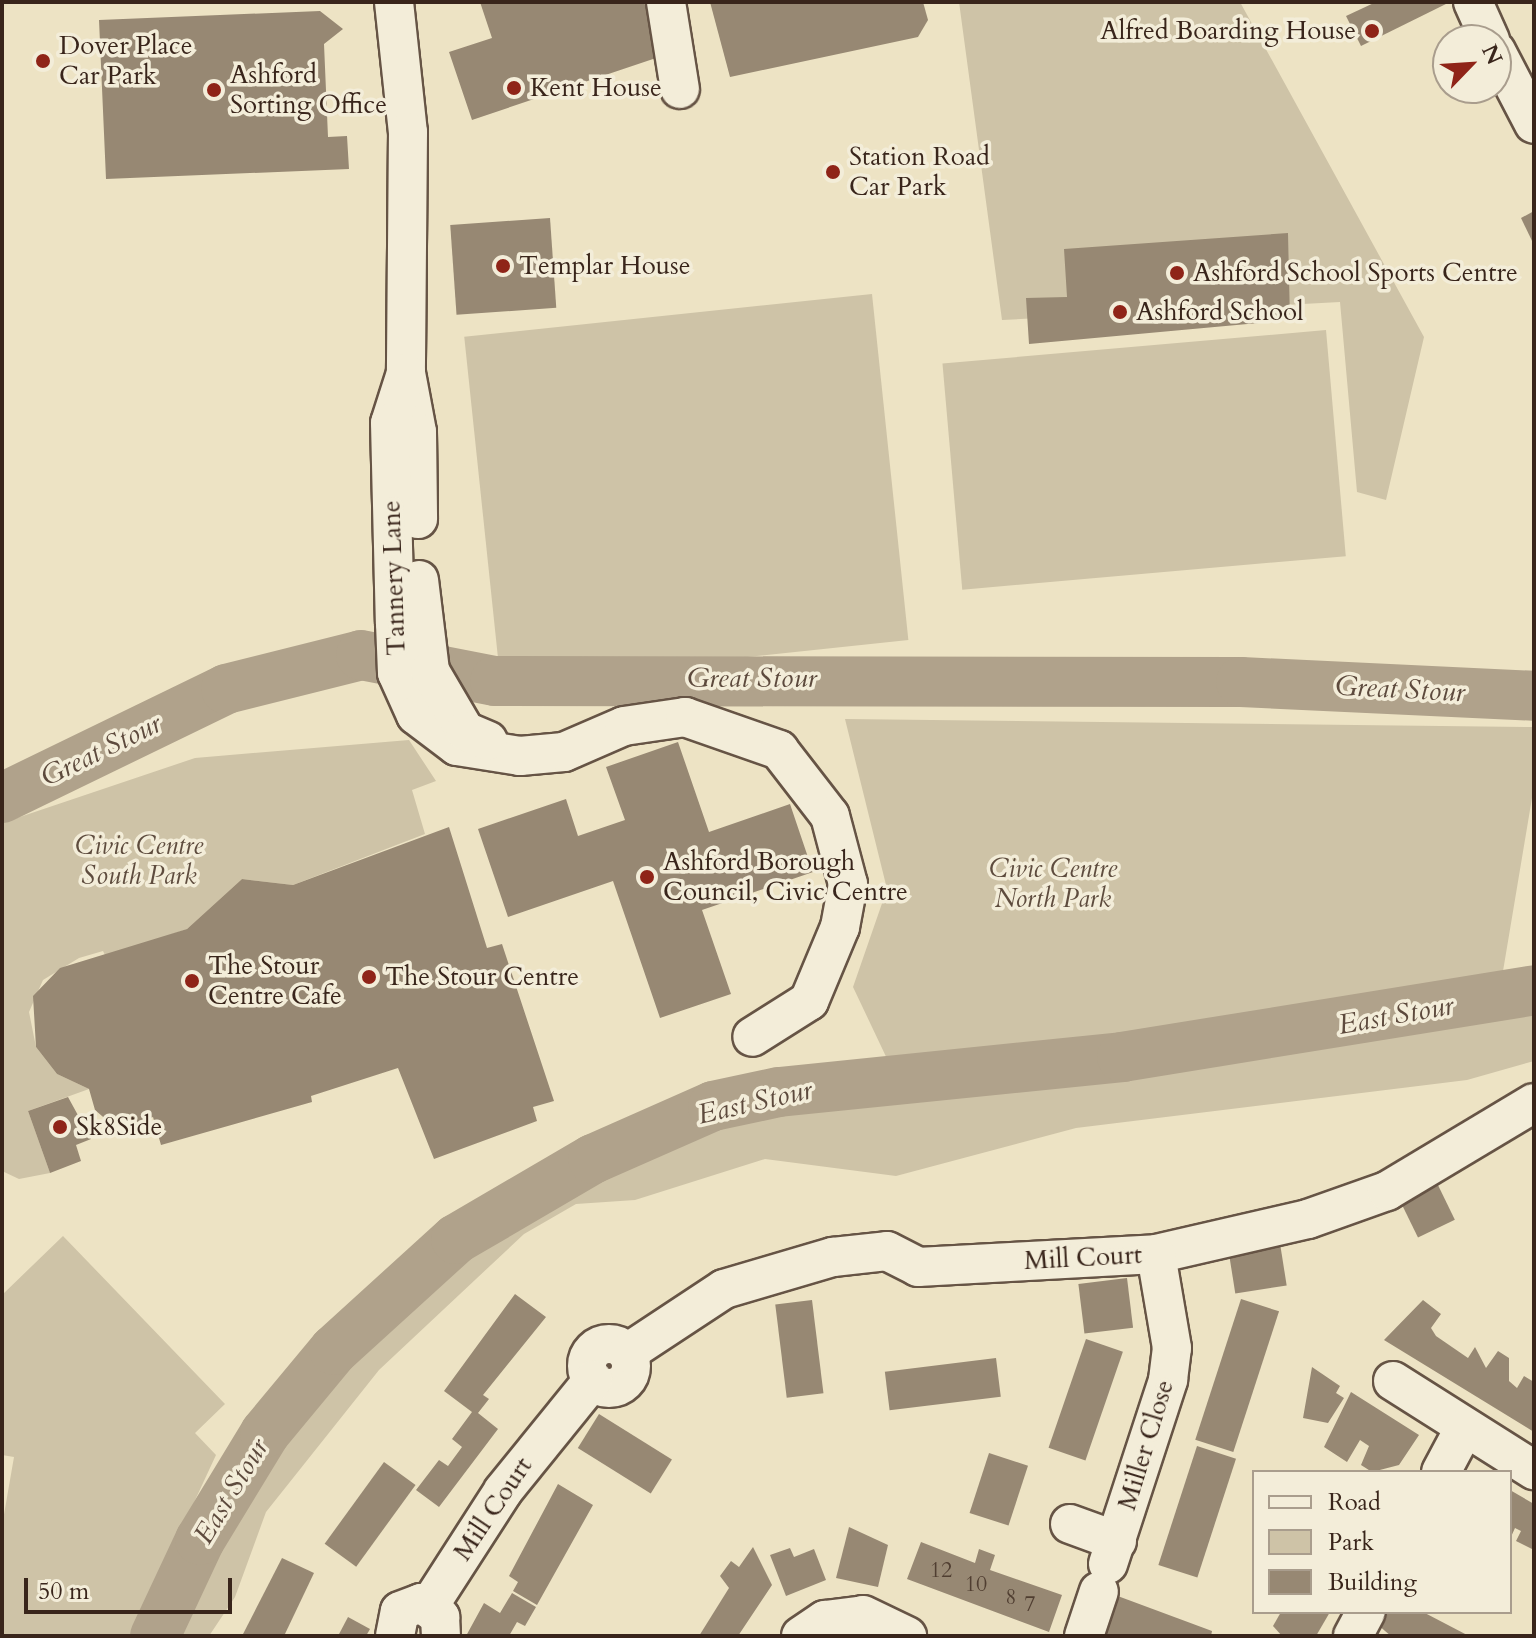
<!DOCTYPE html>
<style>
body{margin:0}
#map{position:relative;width:1536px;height:1638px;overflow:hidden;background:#ede3c4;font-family:Cardo,serif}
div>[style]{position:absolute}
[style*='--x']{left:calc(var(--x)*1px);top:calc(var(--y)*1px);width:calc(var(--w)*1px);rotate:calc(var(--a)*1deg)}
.green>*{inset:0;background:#cec3a7;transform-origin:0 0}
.river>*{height:50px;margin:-25px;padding:0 25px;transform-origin:25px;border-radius:25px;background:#b0a28b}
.building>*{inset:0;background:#978873;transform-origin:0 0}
.roads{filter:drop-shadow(2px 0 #665445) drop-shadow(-2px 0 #665445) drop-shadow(0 2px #665445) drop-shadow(0 -2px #665445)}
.minor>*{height:38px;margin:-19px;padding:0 19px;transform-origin:19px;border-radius:19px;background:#f3edd9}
.minor>.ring{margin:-19px;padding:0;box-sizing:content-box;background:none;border:38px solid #f3edd9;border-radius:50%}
.dots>*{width:22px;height:22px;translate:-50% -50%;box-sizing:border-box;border:4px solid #f3edd9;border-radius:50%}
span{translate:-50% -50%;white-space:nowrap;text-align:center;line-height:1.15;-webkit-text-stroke:7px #f3edd9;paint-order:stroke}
.number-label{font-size:22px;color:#503e31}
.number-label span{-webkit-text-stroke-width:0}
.poi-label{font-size:26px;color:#39251b}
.right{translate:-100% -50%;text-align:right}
.left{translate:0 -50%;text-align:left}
.street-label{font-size:26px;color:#39251b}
.park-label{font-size:26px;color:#5e4c3e;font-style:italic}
.water-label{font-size:28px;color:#5d4a3d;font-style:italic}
.frame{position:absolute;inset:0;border:4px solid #39251b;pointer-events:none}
.legend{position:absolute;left:1252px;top:1470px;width:260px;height:144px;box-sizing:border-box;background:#f3edd9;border:2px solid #a99d8d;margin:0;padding:10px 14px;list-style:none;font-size:24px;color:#39251b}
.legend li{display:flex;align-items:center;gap:16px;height:40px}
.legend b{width:40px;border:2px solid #a99d8d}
.north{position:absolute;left:1432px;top:24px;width:80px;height:80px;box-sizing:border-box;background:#f3edd9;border:2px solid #a99d8d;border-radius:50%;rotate:65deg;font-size:22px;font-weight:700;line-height:32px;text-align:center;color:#39251b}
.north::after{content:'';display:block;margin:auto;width:28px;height:36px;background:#8f2418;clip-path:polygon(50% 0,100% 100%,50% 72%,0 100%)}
.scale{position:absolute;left:24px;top:1578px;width:208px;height:36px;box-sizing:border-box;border:4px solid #39251b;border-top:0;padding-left:10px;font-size:24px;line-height:28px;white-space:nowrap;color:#39251b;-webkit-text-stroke:6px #f3edd9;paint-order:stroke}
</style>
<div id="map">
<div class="green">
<div style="clip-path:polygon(959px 2px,1240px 2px,1424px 337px,1386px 500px,1357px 492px,1340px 302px,1002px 320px)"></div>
<div style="left:872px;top:294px;width:348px;height:410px;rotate:84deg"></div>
<div style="left:1326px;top:330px;width:227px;height:385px;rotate:85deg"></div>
<div style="clip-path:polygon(845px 719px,1534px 727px,1534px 786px,1499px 995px,890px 1065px,853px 987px,887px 889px)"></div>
<div style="clip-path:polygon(409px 740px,436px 781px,412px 790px,425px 834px,293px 885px,242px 879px,187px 929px,106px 957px,103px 951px,79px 958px,43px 980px,29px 1012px,36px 1047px,57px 1074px,89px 1089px,28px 1111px,50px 1173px,19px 1179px,2px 1171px,2px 823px,195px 758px)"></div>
<div style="clip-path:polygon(1534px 1003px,1534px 1061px,1467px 1080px,1076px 1128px,896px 1176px,765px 1159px,635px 1200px,576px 1204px,524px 1234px,379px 1370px,266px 1512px,235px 1597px,209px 1636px,157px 1636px,168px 1601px,236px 1483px,334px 1350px,490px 1217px,701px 1111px,818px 1085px,1257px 1045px)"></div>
<div style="clip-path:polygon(63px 1236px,225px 1404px,195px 1433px,216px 1455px,132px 1636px,2px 1636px,2px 1526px,14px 1457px,2px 1455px,2px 1295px)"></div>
</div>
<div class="river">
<div style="--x:2;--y:798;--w:249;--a:-25.9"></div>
<div style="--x:226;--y:689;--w:139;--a:-14.1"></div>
<div style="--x:361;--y:655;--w:136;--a:11"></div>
<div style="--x:495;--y:681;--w:746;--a:0.08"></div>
<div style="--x:1241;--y:682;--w:293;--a:2.7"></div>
<div style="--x:155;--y:1636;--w:106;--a:-64.9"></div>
<div style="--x:200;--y:1540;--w:125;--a:-58.7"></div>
<div style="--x:265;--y:1433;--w:108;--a:-50.3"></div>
<div style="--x:334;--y:1350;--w:165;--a:-42.3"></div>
<div style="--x:456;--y:1239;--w:159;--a:-30.3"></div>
<div style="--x:593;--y:1159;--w:131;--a:-23.8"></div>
<div style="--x:713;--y:1106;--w:67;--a:-12"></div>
<div style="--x:779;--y:1092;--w:345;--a:-5.8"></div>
<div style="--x:1122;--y:1057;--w:417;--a:-9.2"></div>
</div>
<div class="building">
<div style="clip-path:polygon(480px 2px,644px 2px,662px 56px,472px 120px,449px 52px,492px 38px)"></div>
<div style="clip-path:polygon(710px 2px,923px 2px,928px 20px,918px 37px,730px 77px)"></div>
<div style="clip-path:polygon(1376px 2px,1450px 2px,1361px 46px,1346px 16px)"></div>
<div style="clip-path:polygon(320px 11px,343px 29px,324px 44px,328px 137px,347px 136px,349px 169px,106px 179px,99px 20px)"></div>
<div style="clip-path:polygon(1534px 211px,1534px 245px,1521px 218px)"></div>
<div style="left:550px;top:218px;width:90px;height:100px;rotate:86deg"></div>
<div style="clip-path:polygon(1288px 233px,1290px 320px,1029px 344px,1026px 298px,1067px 297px,1064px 249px)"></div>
<div style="clip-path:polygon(678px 742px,709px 832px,790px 804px,813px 872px,702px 910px,731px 994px,660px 1018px,613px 881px,508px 917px,478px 829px,566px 799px,578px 836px,625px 820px,606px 767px)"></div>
<div style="clip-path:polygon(449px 827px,487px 948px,502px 944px,554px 1101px,533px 1107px,537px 1121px,434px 1159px,398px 1068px,311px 1096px,312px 1102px,161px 1145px,153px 1117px,129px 1127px,109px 1122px,95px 1110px,89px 1089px,57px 1074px,36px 1047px,33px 996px,60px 968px,187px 929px,242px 879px,293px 885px)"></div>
<div style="clip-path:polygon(68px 1097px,91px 1139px,76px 1145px,81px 1161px,50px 1173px,28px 1111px)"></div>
<div style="left:1436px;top:1181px;width:43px;height:41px;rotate:64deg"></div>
<div style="left:1279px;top:1237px;width:49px;height:52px;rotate:81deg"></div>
<div style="left:1127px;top:1278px;width:50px;height:49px;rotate:83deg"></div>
<div style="clip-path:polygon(515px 1294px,546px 1317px,483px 1395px,489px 1399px,478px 1413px,498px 1429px,439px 1507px,416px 1490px,439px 1460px,448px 1466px,462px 1447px,452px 1439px,472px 1412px,444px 1391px)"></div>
<div style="left:1241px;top:1299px;width:40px;height:148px;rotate:18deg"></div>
<div style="left:812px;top:1300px;width:94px;height:37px;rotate:83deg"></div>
<div style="clip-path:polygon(1423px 1300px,1441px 1314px,1431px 1328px,1436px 1336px,1468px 1358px,1475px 1347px,1486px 1368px,1498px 1351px,1509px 1358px,1509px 1381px,1517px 1388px,1524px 1376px,1534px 1382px,1534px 1432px,1384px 1340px)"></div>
<div style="left:1086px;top:1339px;width:39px;height:115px;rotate:19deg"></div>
<div style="left:996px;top:1358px;width:39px;height:112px;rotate:83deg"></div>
<div style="clip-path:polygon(1312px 1367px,1340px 1386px,1336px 1393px,1344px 1398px,1328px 1423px,1303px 1418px)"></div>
<div style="clip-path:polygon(1351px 1392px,1419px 1435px,1399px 1465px,1372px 1472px,1361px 1465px,1369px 1446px,1360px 1440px,1347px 1462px,1324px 1447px)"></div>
<div style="left:599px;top:1414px;width:86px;height:40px;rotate:32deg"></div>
<div style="left:1197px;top:1446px;width:41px;height:125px;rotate:18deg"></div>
<div style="left:989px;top:1453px;width:41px;height:63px;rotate:18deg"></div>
<div style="left:384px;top:1462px;width:39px;height:101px;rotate:36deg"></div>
<div style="clip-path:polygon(558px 1484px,593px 1505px,537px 1605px,513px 1591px,518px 1582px,509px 1576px)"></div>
<div style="clip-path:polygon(1510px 1490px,1534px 1504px,1532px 1549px,1516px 1541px,1521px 1531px,1515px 1528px,1510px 1539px)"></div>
<div style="clip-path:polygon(849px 1527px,888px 1545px,878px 1587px,836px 1578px)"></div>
<div style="clip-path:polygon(921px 1542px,975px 1563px,979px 1549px,995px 1555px,990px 1570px,1062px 1595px,1049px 1632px,907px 1579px)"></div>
<div style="clip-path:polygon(753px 1547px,772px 1585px,738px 1636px,699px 1636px,729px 1588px,720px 1576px,731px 1561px,739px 1567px)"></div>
<div style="clip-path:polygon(790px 1548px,794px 1557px,814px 1549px,826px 1580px,786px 1596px,770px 1555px)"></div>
<div style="clip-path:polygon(282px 1558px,314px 1573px,284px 1636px,242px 1636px)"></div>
<div style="clip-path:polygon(512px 1593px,536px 1607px,525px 1626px,517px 1622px,509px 1636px,466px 1636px,484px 1603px,500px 1613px)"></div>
<div style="clip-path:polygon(1115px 1595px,1212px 1631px,1211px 1636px,1101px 1635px)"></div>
<div style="clip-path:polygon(1281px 1612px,1330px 1612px,1316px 1636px,1282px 1636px,1273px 1626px)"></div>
<div style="clip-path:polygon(1384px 1612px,1423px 1612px,1469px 1636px,1391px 1636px,1378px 1625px)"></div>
<div style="clip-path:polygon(348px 1617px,370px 1629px,366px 1636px,338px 1636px)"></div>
</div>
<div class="roads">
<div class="minor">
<div style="--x:394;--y:2;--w:131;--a:83.9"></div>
<div style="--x:408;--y:132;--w:241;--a:90.5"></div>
<div style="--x:406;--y:373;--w:60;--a:79.4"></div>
<div style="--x:417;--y:432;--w:87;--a:89.3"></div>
<div style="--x:666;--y:2;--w:88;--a:80.9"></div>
<div style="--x:1473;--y:2;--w:42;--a:65.9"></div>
<div style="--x:1496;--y:51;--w:82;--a:62.5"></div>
<div style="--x:406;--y:373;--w:52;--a:107.7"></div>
<div style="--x:390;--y:423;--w:200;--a:88.6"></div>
<div style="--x:395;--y:623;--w:50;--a:87.7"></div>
<div style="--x:397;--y:673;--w:46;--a:65.7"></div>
<div style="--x:416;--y:715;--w:51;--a:37.1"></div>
<div style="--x:457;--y:746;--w:64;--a:9"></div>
<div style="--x:520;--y:756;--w:44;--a:-5.2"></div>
<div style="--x:564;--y:752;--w:65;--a:-23.4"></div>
<div style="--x:624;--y:726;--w:62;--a:-8.4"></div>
<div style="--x:685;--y:717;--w:100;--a:19.3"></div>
<div style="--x:779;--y:750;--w:83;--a:52.3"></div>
<div style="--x:830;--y:816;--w:70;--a:75.2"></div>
<div style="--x:848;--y:884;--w:44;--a:100.5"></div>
<div style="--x:840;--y:927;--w:80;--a:112.7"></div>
<div style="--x:809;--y:1001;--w:67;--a:147.7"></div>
<div style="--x:419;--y:580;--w:92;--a:83.1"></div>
<div style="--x:430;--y:671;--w:69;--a:59.7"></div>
<div style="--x:465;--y:731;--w:25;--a:23"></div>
<div class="ring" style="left:587px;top:1344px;width:6px;height:6px"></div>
<div style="--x:627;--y:1353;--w:116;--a:-33.4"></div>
<div style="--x:724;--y:1289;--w:114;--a:-16.4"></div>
<div style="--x:833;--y:1257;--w:54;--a:-6.3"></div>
<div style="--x:887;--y:1251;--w:35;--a:27"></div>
<div style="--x:918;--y:1267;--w:238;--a:-3.1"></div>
<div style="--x:1156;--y:1254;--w:156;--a:-13"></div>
<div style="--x:1308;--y:1219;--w:84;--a:-19.5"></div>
<div style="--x:1387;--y:1191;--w:171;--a:-30.9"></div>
<div style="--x:1393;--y:1381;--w:167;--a:32.3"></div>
<div style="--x:1441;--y:1472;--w:49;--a:-61.9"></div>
<div style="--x:1070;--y:1524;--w:50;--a:19.9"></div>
<div style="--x:1108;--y:1564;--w:194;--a:-71.9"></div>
<div style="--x:1168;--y:1380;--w:32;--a:-83"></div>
<div style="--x:1172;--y:1348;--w:95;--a:-99.7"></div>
<div style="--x:429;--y:1606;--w:137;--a:-57.2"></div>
<div style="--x:503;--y:1491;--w:143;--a:-51"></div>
<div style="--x:395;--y:1636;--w:25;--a:-79"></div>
<div style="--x:400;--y:1611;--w:22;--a:-21"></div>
<div style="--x:421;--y:1603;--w:24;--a:36"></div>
<div style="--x:440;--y:1617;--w:19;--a:87"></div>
<div style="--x:801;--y:1636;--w:29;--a:-34"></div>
<div style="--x:825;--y:1620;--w:38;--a:-7"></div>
<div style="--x:863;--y:1615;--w:49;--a:25.5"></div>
<div style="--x:1084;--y:1636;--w:47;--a:-71.6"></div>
<div style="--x:1353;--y:1636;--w:27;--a:-62"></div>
</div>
</div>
<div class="dots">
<div style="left:1372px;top:31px;background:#8f2418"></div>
<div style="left:43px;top:61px;background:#8f2418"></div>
<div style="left:514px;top:88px;background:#8f2418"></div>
<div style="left:214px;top:90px;background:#8f2418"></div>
<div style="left:833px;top:172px;background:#8f2418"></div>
<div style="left:503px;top:266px;background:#8f2418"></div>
<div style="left:1177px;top:273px;background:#8f2418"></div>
<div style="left:1120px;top:312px;background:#8f2418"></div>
<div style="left:647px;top:877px;background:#8f2418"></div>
<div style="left:369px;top:977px;background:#8f2418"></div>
<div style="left:192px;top:981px;background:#8f2418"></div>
<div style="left:60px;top:1127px;background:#8f2418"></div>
</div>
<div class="number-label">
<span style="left:941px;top:1571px">12</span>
<span style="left:976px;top:1585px">10</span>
<span style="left:1011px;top:1598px">8</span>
<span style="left:1030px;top:1605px">7</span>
</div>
<div class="poi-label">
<span class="right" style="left:1356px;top:31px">Alfred Boarding House</span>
<span class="left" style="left:59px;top:61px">Dover Place<br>Car Park</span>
<span class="left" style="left:230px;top:90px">Ashford<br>Sorting Office</span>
<span class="left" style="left:530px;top:88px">Kent House</span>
<span class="left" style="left:849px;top:172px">Station Road<br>Car Park</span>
<span class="left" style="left:519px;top:266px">Templar House</span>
<span class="left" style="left:1193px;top:273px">Ashford School Sports Centre</span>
<span class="left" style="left:1136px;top:312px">Ashford School</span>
<span class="left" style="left:663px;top:877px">Ashford Borough<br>Council, Civic Centre</span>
<span class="left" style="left:208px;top:981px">The Stour<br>Centre Cafe</span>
<span class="left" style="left:385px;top:977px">The Stour Centre</span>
<span class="left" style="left:76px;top:1127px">Sk8Side</span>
</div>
<div class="street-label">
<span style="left:394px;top:578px;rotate:-92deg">Tannery Lane</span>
<span style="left:1083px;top:1258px;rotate:-3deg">Mill Court</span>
<span style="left:1146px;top:1445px;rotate:-73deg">Miller Close</span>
<span style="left:493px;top:1509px;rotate:-56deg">Mill Court</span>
</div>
<div class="park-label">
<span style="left:139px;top:861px">Civic Centre<br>South Park</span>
<span style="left:1053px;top:884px">Civic Centre<br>North Park</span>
</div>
<div class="water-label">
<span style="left:752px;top:678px">Great Stour</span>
<span style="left:1400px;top:689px;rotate:3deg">Great Stour</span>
<span style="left:101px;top:750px;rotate:-26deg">Great Stour</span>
<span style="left:1396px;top:1015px;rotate:-10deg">East Stour</span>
<span style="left:755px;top:1102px;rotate:-13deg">East Stour</span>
<span style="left:231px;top:1491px;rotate:-59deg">East Stour</span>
</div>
<div class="frame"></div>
<ul class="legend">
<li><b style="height:10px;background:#f3edd9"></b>Road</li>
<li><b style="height:22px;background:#cec3a7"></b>Park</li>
<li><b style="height:22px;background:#978873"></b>Building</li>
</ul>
<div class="north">N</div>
<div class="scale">50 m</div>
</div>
